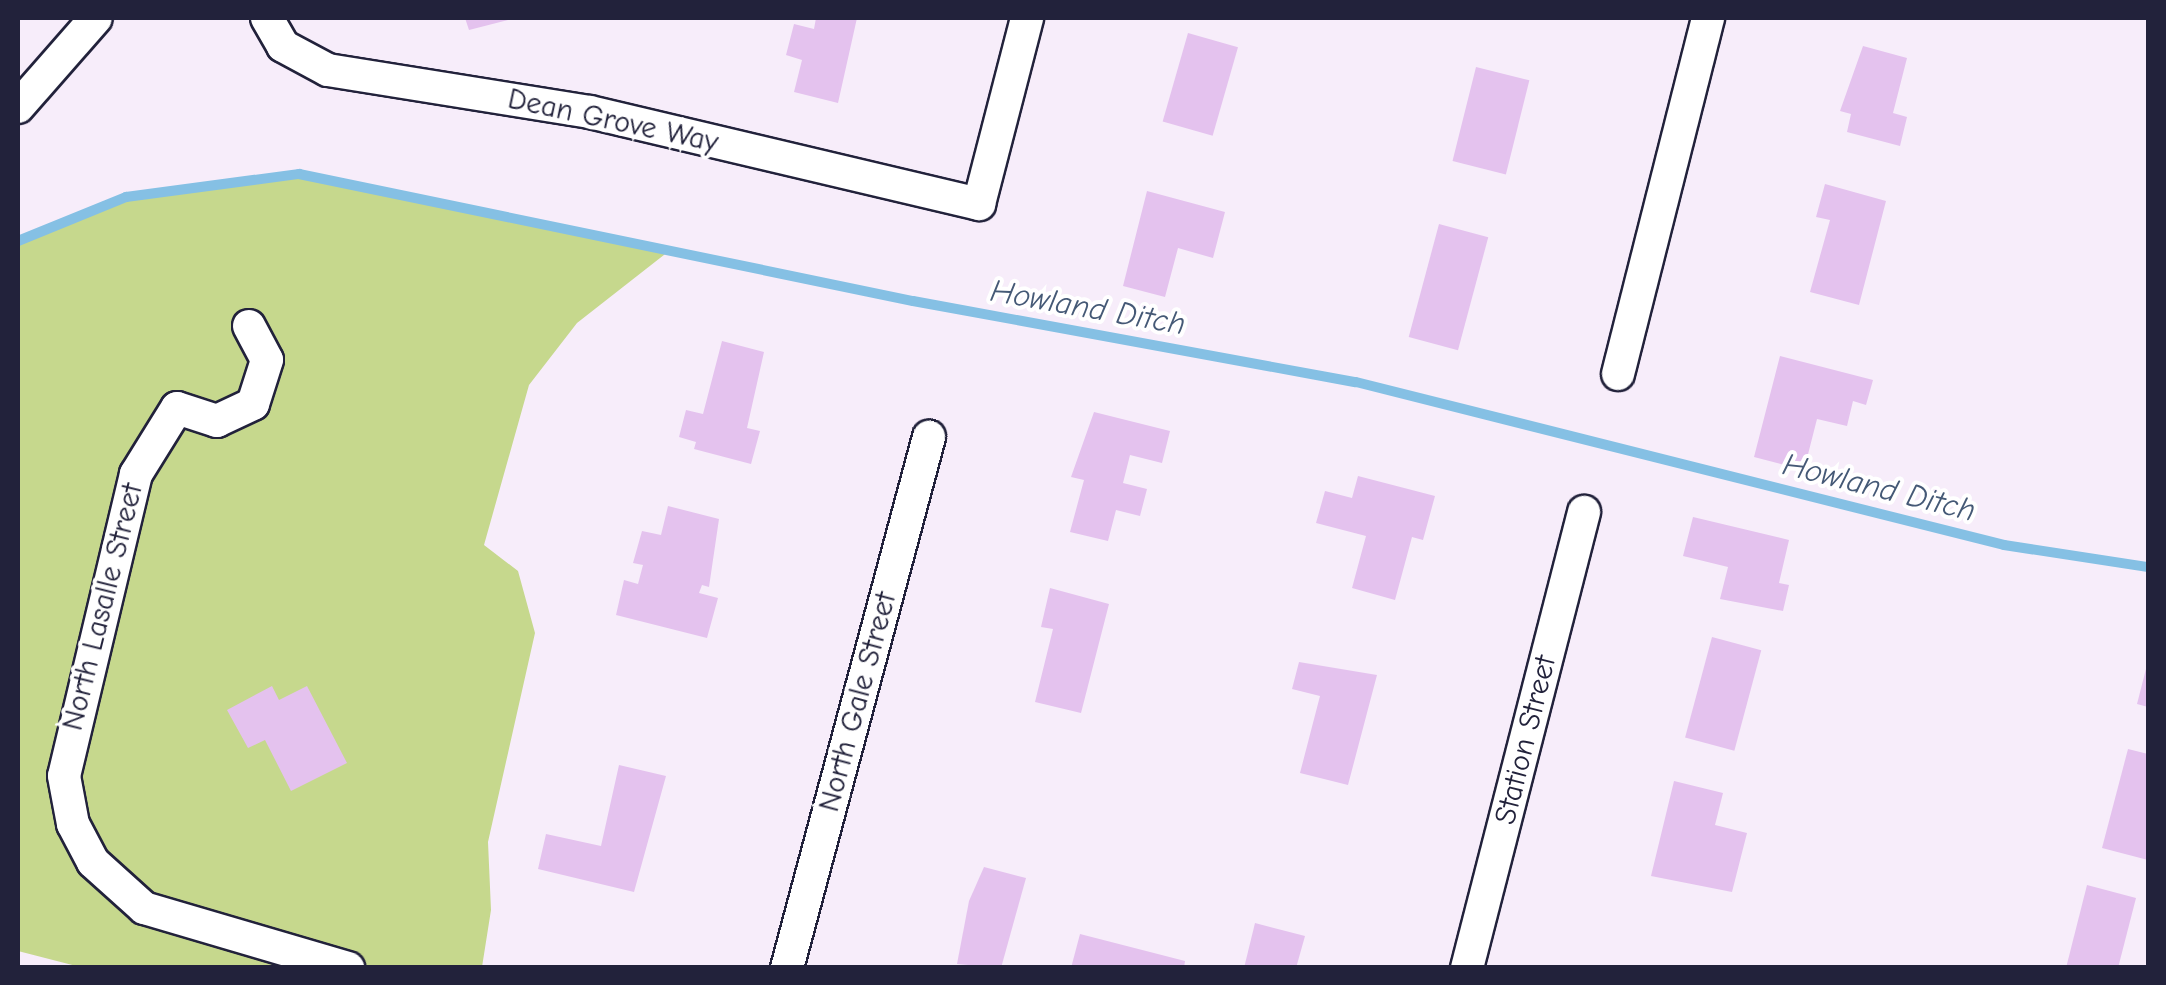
<!DOCTYPE html>
<style>
body{margin:0}
#map{position:relative;width:2166px;height:985px;overflow:hidden;background:#f7edfa;font-family:"Comic Neue",sans-serif}
div>[style]{position:absolute}
[style*='--x']{left:calc(var(--x)*1px);top:calc(var(--y)*1px);width:calc(var(--w)*1px);rotate:calc(var(--a)*1deg)}
.green>*{inset:0;background:#c6d88d}
.stream>*{height:10px;margin:-5px;padding:0 5px;transform-origin:5px;border-radius:5px;background:#85c0e4}
.building>*{inset:0;background:#e4c2ee;transform-origin:0 0}
.roads{filter:drop-shadow(2px 0 #22223b) drop-shadow(-2px 0 #22223b) drop-shadow(0 2px #22223b) drop-shadow(0 -2px #22223b)}
.minor>*{height:32px;margin:-16px;padding:0 16px;transform-origin:16px;border-radius:16px;background:#fff}
span{translate:-50% -50%;white-space:nowrap;text-align:center;line-height:1.15;-webkit-text-stroke:8px #fff;paint-order:stroke}
.street-label{font-size:30px;color:#22223b}
.water-label{font-size:32px;color:#455976;font-style:italic}
.frame{position:absolute;inset:0;border:20px solid #22223b;pointer-events:none}
</style>
<div id="map">
<div class="green">
<div style="clip-path:polygon(299px 174px,669px 251px,577px 323px,529px 385px,484px 545px,518px 571px,535px 633px,488px 842px,491px 910px,482px 967px,84px 968px,18px 951px,18px 241px,126px 197px)"></div>
</div>
<div class="stream">
<div style="--x:18;--y:241;--w:117;--a:-22.2"></div>
<div style="--x:126;--y:197;--w:175;--a:-7.6"></div>
<div style="--x:299;--y:174;--w:627;--a:11.69"></div>
<div style="--x:913;--y:301;--w:450;--a:10.4"></div>
<div style="--x:1356;--y:382;--w:668;--a:14.12"></div>
<div style="--x:2004;--y:545;--w:146;--a:8.7"></div>
</div>
<div class="building">
<div style="clip-path:polygon(465px 18px,511px 18px,512px 19px,469px 30px)"></div>
<div style="clip-path:polygon(816px 18px,857px 18px,838px 103px,794px 92px,802px 60px,786px 55px,794px 24px,814px 29px)"></div>
<div style="left:1188px;top:33px;width:52px;height:92px;rotate:16deg"></div>
<div style="clip-path:polygon(1863px 46px,1907px 58px,1893px 113px,1907px 117px,1900px 146px,1847px 132px,1851px 114px,1840px 111px)"></div>
<div style="left:1476px;top:67px;width:55px;height:97px;rotate:14deg"></div>
<div style="clip-path:polygon(1825px 184px,1886px 201px,1859px 305px,1810px 292px,1830px 220px,1816px 217px)"></div>
<div style="clip-path:polygon(1147px 191px,1225px 212px,1213px 258px,1178px 248px,1165px 297px,1123px 286px)"></div>
<div style="left:1439px;top:224px;width:51px;height:117px;rotate:15deg"></div>
<div style="clip-path:polygon(722px 341px,764px 352px,747px 428px,760px 431px,751px 464px,694px 449px,696px 442px,679px 437px,686px 410px,703px 414px)"></div>
<div style="clip-path:polygon(1780px 356px,1873px 380px,1866px 405px,1853px 401px,1847px 426px,1817px 419px,1804px 470px,1754px 457px)"></div>
<div style="clip-path:polygon(1094px 412px,1170px 431px,1162px 463px,1130px 455px,1123px 483px,1147px 489px,1140px 516px,1116px 510px,1108px 541px,1070px 532px,1084px 480px,1071px 477px)"></div>
<div style="clip-path:polygon(1358px 476px,1435px 496px,1423px 540px,1412px 537px,1395px 600px,1352px 588px,1366px 536px,1316px 523px,1325px 491px,1352px 498px)"></div>
<div style="clip-path:polygon(668px 506px,719px 519px,709px 587px,702px 585px,699px 593px,718px 598px,707px 638px,616px 615px,624px 580px,638px 584px,643px 565px,633px 563px,642px 531px,661px 535px)"></div>
<div style="clip-path:polygon(1693px 517px,1789px 540px,1779px 583px,1789px 585px,1783px 611px,1720px 599px,1728px 567px,1683px 556px)"></div>
<div style="clip-path:polygon(1050px 588px,1109px 604px,1081px 713px,1035px 702px,1053px 629px,1041px 627px)"></div>
<div style="left:1712px;top:637px;width:51px;height:104px;rotate:15deg"></div>
<div style="clip-path:polygon(1299px 662px,1377px 675px,1348px 785px,1300px 773px,1320px 696px,1292px 689px)"></div>
<div style="clip-path:polygon(2147px 665px,2148px 665px,2148px 707px,2137px 704px)"></div>
<div style="clip-path:polygon(272px 686px,279px 700px,307px 686px,347px 763px,291px 791px,265px 740px,248px 748px,227px 710px)"></div>
<div style="clip-path:polygon(2128px 749px,2148px 754px,2148px 860px,2102px 848px)"></div>
<div style="clip-path:polygon(619px 765px,666px 776px,634px 892px,538px 869px,546px 834px,601px 846px)"></div>
<div style="clip-path:polygon(1674px 781px,1723px 793px,1715px 825px,1747px 833px,1732px 892px,1651px 876px)"></div>
<div style="clip-path:polygon(984px 867px,1026px 878px,1001px 968px,957px 964px,969px 901px)"></div>
<div style="clip-path:polygon(2087px 885px,2136px 898px,2118px 968px,2066px 968px)"></div>
<div style="clip-path:polygon(1255px 923px,1305px 936px,1296px 968px,1244px 968px)"></div>
<div style="clip-path:polygon(1080px 934px,1185px 961px,1184px 968px,1071px 968px)"></div>
</div>
<div class="roads">
<div class="minor">
<div style="--x:267;--y:18;--w:32;--a:60"></div>
<div style="--x:283;--y:46;--w:51;--a:28.1"></div>
<div style="--x:328;--y:70;--w:265;--a:9.1"></div>
<div style="--x:590;--y:112;--w:400;--a:13.3"></div>
<div style="--x:979;--y:204;--w:192;--a:-75.5"></div>
<div style="--x:18;--y:107;--w:118;--a:-48.8"></div>
<div style="--x:249;--y:326;--w:38;--a:62"></div>
<div style="--x:267;--y:360;--w:46;--a:107.7"></div>
<div style="--x:253;--y:404;--w:40;--a:155"></div>
<div style="--x:217;--y:421;--w:42;--a:-162"></div>
<div style="--x:177;--y:408;--w:78;--a:121.8"></div>
<div style="--x:136;--y:474;--w:310;--a:103.4"></div>
<div style="--x:64;--y:776;--w:49;--a:79.4"></div>
<div style="--x:73;--y:824;--w:43;--a:62.2"></div>
<div style="--x:93;--y:862;--w:69;--a:42"></div>
<div style="--x:144;--y:908;--w:213;--a:16.4"></div>
<div style="--x:1618;--y:374;--w:367;--a:-75.8"></div>
<div style="--x:787;--y:968;--w:550;--a:-75.03"></div>
<div style="--x:1467;--y:968;--w:471;--a:-75.6"></div>
</div>
</div>
<div class="street-label">
<span style="left:613px;top:121px;rotate:12deg">Dean Grove Way</span>
<span style="left:103px;top:607px;rotate:-76deg">North Lasalle Street</span>
<span style="left:858px;top:702px;rotate:-75deg">North Gale Street</span>
<span style="left:1526px;top:740px;rotate:-76deg">Station Street</span>
</div>
<div class="water-label">
<span style="left:1088px;top:308px;rotate:10deg">Howland Ditch</span>
<span style="left:1879px;top:488px;rotate:14deg">Howland Ditch</span>
</div>
<div class="frame"></div>
</div>
